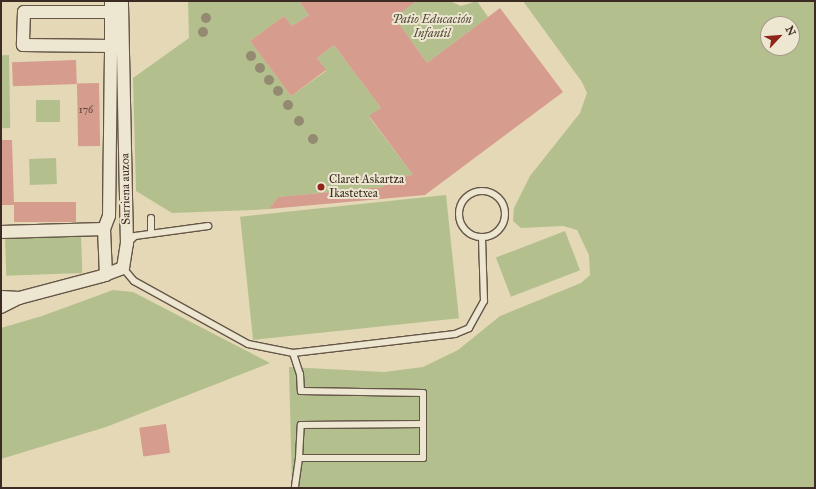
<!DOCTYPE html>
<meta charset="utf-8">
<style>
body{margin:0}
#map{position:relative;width:816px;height:489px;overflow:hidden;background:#e4d8b6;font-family:"IM FELL Great Primer",serif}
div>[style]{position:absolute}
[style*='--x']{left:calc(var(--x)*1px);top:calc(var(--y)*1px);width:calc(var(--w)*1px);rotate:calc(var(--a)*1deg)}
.green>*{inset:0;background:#b4bf8e;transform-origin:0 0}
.building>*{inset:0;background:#d69c8d;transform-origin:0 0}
.roads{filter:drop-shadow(1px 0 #655648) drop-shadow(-1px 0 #655648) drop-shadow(0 1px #655648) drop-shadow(0 -1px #655648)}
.lane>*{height:6px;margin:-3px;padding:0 3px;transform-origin:3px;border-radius:3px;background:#ede6d0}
.lane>.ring{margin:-3px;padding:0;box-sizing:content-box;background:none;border:6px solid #ede6d0;border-radius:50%}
.street>*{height:12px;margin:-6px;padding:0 6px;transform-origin:6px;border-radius:6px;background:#ede6d0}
.trees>*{width:10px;height:10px;margin:-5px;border-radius:50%;background:#948971}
.dots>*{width:11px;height:11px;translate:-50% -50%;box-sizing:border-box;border:2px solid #ede6d0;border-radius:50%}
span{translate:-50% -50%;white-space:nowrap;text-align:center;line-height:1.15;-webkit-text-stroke:4px #ede6d0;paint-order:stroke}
.number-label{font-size:10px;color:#62473e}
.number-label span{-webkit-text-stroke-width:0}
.park-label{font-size:12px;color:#534938;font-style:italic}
.poi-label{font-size:12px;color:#3b2b23}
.left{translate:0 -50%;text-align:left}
.street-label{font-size:12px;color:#3b2b23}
.frame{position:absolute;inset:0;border:2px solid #3b2b23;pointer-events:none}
.north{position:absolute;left:760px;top:16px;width:40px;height:40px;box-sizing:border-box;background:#ede6d0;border:1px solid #a69b8b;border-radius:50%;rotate:64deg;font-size:11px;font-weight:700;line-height:16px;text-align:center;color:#3b2b23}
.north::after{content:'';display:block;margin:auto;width:14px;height:18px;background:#8f2418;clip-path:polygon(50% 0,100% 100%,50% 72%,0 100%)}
</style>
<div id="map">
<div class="green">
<div style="clip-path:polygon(188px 1px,299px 1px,309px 15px,292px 26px,284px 16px,250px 41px,291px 96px,326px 71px,317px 58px,334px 45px,381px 108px,369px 117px,413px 175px,391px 177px,383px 187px,278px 197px,269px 209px,253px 210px,172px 213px,136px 191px,133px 78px,189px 38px)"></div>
<div style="clip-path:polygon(416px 1px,450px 1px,461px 6px,477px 1px,488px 17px,427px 63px,395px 18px)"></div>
<div style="clip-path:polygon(evenodd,523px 1px,815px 1px,815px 488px,292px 488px,289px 367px,384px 372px,423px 367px,458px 350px,500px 316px,581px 283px,590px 275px,589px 255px,577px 230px,563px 226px,521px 228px,513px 221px,514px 208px,530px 176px,580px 113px,587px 93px,582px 82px,523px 1px,768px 24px,792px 24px,792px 48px,768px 48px,768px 24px)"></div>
<div style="left:9px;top:55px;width:73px;height:8px;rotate:89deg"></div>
<div style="left:36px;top:100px;width:24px;height:22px"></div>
<div style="left:56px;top:158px;width:26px;height:27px;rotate:88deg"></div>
<div style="left:446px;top:195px;width:124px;height:207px;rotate:84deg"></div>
<div style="left:565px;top:231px;width:42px;height:74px;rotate:69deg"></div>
<div style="left:81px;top:235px;width:38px;height:76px;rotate:88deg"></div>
<div style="clip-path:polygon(113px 290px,133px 292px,270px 363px,106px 427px,1px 459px,1px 328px,42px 316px)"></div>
</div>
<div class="building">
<div style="clip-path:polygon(299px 1px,416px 1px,395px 18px,427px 63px,500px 8px,563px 92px,425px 195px,269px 209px,278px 197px,383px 187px,391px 177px,413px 175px,369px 116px,381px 108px,334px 45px,317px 58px,326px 70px,291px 96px,250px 41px,284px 16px,292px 26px,309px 15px)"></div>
<div style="left:76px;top:60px;width:24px;height:64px;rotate:88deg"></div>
<div style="left:99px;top:83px;width:63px;height:22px;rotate:89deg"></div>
<div style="clip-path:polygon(1px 140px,12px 140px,14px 205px,1px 205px)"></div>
<div style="left:76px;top:202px;width:20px;height:62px;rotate:90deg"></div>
<div style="left:166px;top:424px;width:29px;height:27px;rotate:82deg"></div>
</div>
<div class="roads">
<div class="lane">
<div class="ring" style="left:459px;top:191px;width:40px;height:40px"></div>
<div style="--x:151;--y:218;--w:15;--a:90"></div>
<div style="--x:127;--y:244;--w:11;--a:-45"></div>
<div style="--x:135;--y:236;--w:74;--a:-7.8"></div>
<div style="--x:123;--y:268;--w:17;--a:50"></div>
<div style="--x:134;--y:281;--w:130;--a:28.9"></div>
<div style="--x:248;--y:344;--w:46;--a:11.3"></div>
<div style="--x:293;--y:353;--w:163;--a:-6.7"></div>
<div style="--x:455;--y:334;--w:15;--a:-23"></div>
<div style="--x:469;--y:328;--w:31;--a:-61"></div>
<div style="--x:484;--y:301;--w:64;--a:-91.8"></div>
<div style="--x:293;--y:353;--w:22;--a:72"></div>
<div style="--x:300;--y:374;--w:17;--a:87"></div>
<div style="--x:301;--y:391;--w:122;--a:0.9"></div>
<div style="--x:423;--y:393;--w:65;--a:90"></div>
<div style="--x:423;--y:458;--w:124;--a:180"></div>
<div style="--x:299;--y:458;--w:30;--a:98"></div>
<div style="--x:299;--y:458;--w:33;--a:-87"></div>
<div style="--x:301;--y:425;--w:122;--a:-0.5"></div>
</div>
<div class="street">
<div style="--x:111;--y:12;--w:87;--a:180"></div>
<div style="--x:24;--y:12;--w:33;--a:92"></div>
<div style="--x:23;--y:45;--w:88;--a:0.7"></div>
<div style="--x:111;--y:46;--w:45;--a:-90"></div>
<div style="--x:1;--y:232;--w:103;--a:-1.7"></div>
<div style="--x:106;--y:275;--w:46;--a:-92.5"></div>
<div style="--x:104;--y:229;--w:14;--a:-69"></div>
<div style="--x:109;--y:216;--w:170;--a:-89.3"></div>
<div style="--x:1;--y:297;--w:18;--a:3"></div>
<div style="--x:1;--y:307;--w:20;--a:-27"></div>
<div style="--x:19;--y:298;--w:86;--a:-14.8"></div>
<div style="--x:102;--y:276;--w:22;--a:-21"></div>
<div style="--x:123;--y:268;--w:24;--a:-81"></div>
<div style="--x:127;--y:244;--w:243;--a:-91.2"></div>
</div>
</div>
<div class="trees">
<div style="left:206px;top:18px"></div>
<div style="left:203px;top:32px"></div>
<div style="left:251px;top:56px"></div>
<div style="left:260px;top:68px"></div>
<div style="left:269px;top:80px"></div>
<div style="left:278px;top:91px"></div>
<div style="left:288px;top:105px"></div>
<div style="left:299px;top:121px"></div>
<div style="left:313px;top:139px"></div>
</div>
<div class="dots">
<div style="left:321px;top:187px;background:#8f2418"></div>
</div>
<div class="number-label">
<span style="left:86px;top:111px">176</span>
</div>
<div class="park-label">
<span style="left:432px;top:27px">Patio Educación<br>Infantil</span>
</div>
<div class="poi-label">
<span class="left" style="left:329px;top:187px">Claret Askartza<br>Ikastetxea</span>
</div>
<div class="street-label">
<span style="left:126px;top:189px;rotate:-91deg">Sarriena auzoa</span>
</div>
<div class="frame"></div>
<div class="north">N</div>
</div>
